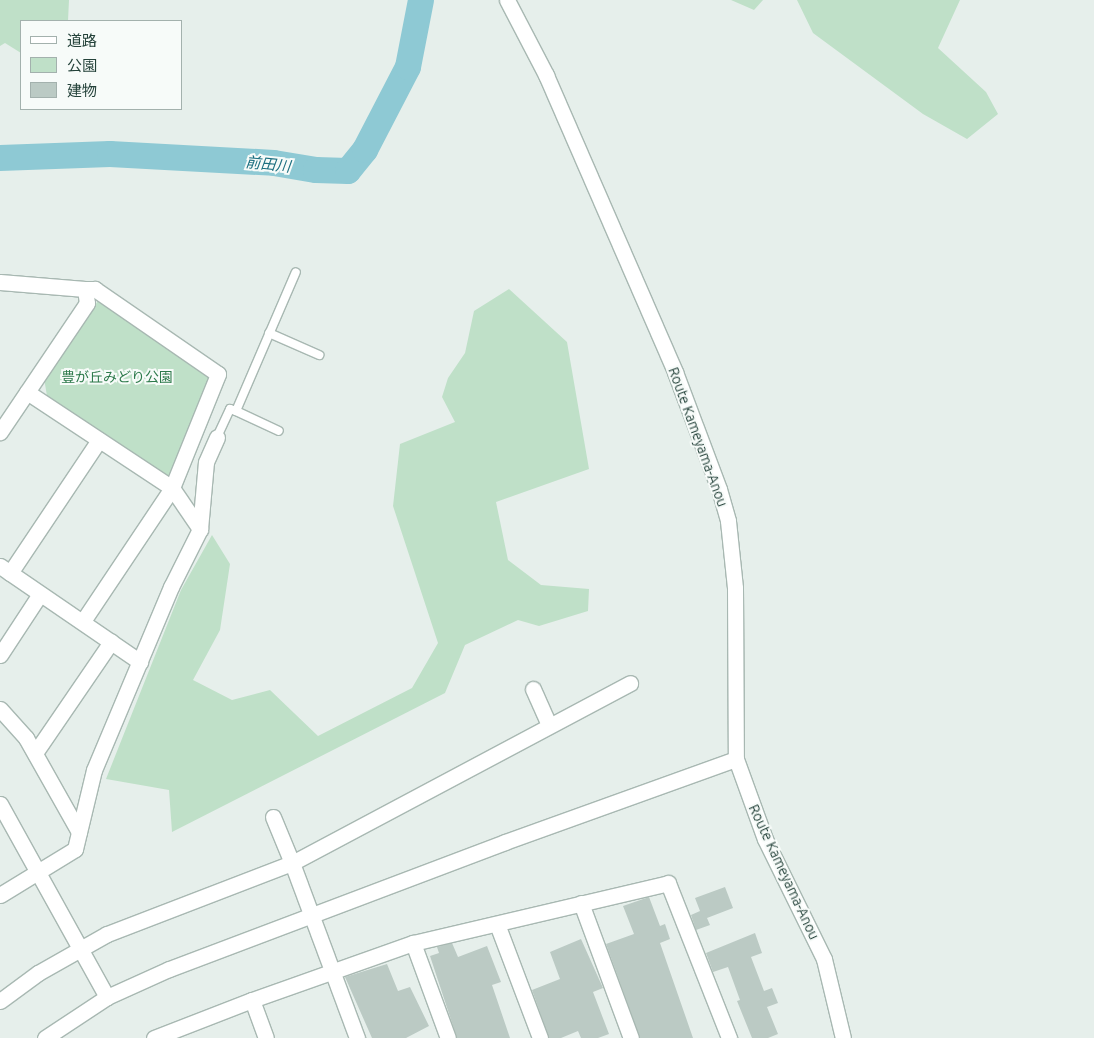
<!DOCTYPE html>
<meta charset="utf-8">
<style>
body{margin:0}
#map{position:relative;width:1094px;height:1038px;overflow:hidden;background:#e6efeb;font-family:Ubuntu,"Noto Sans JP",sans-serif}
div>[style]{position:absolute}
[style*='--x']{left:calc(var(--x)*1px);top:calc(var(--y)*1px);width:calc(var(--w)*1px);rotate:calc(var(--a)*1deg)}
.green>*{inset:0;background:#bfe0c8}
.river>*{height:26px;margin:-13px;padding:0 13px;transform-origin:13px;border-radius:13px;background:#8ec9d4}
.building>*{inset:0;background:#bbcac4}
.roads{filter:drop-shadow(1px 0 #a8b8b2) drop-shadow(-1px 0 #a8b8b2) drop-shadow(0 1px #a8b8b2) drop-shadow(0 -1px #a8b8b2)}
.lane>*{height:8px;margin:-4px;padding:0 4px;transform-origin:4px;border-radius:4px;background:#fff}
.street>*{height:15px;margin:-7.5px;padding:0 7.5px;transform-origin:7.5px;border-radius:7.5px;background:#fff}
.secondary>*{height:15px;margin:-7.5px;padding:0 7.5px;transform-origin:7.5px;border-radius:7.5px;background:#fff}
span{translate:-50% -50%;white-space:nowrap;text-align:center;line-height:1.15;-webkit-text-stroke:4px #f7fbf9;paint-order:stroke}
.park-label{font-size:14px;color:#2d7a4b}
.street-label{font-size:14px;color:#24423a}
.water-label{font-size:15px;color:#1c6f80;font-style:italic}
.legend{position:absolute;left:20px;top:20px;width:162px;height:90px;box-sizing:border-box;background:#f7fbf9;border:1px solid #a3b1ad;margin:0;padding:6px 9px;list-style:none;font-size:15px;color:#24423a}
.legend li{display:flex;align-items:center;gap:10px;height:25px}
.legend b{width:25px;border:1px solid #a3b1ad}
</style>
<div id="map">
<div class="green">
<div style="clip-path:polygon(0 0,69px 0,68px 21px,21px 21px,21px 53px,5px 43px,0 46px)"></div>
<div style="clip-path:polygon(731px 0,763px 0,754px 10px)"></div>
<div style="clip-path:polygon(797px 0,960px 0,938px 48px,986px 92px,998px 114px,967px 139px,923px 114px,813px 33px)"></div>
<div style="clip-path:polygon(509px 289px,567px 342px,589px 469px,496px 502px,508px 560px,541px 585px,589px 589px,588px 611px,539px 626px,518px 620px,465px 645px,445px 693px,172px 832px,169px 790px,106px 779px,181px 590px,212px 535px,230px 564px,220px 630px,193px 680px,232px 700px,270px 690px,318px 736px,412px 688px,438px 643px,393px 506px,400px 444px,455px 422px,442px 397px,448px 378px,465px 353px,474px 311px)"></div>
<div style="clip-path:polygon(100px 298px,213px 377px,171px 479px,47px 396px,44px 378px)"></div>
</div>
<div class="river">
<div style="--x:0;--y:158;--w:110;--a:-2.1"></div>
<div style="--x:110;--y:154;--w:164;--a:3.1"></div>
<div style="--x:274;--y:163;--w:43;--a:9.5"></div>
<div style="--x:316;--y:170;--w:32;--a:2"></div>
<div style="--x:348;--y:171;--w:27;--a:-51"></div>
<div style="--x:365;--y:150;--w:93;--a:-62.6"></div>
<div style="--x:408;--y:67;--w:68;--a:-79"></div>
</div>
<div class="building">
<div style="clip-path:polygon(725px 887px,733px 908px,707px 918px,710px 925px,696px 930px,691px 915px,700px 911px,695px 898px)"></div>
<div style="clip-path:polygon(649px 897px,660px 926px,665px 924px,670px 939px,660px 943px,693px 1038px,640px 1038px,606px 944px,634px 934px,623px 906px)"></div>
<div style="clip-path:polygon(755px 933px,762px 953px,751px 957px,764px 991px,772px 988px,778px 1003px,767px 1007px,778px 1034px,768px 1038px,752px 1038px,737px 1001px,740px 1000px,728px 967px,713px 972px,706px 953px)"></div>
<div style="clip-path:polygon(581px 939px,603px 988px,593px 992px,609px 1034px,598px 1038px,581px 1038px,578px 1031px,561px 1038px,549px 1038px,532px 990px,560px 979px,550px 952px)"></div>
<div style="clip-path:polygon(452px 943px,458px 957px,487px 946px,501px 982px,492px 985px,510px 1038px,457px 1038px,430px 956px,439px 953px,437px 947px)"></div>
<div style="clip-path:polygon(387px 964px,398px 991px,410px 987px,429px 1026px,406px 1038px,372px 1038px,345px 977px)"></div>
</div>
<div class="roads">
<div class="lane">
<div style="--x:269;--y:333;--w:55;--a:23.7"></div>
<div style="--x:236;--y:411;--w:47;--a:24.9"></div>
<div style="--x:217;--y:437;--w:31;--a:-65"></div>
<div style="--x:230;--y:409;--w:6;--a:18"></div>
<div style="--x:236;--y:411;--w:151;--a:-66.7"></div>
</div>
<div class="street">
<div style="--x:0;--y:282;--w:85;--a:4.7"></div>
<div style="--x:85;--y:289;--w:14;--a:82"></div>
<div style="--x:87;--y:303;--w:156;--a:124"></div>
<div style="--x:27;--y:392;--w:174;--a:33.5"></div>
<div style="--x:172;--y:488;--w:50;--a:55.7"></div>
<div style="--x:0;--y:566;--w:170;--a:34.4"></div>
<div style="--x:10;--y:573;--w:160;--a:-56.2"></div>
<div style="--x:83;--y:621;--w:160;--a:-56.2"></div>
<div style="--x:172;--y:488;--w:123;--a:-68"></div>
<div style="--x:218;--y:374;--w:150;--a:-145.4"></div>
<div style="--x:95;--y:289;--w:10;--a:180"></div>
<div style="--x:0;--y:655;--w:73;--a:-56.7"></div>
<div style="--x:533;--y:689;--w:39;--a:66"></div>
<div style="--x:0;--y:709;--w:39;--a:48"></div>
<div style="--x:26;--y:738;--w:108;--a:60.6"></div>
<div style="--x:35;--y:753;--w:135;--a:-55.6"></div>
<div style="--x:0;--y:804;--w:221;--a:61"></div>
<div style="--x:273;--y:817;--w:50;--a:67.6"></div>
<div style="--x:292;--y:863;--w:383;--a:-28"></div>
<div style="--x:0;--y:895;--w:88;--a:-31.5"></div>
<div style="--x:75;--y:849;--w:81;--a:-76.5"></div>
<div style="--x:94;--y:770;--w:199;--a:-67.2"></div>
<div style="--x:171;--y:587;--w:65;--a:-63.4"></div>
<div style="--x:200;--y:529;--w:67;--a:-84.9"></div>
<div style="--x:206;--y:462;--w:27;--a:-66"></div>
<div style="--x:581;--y:903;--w:144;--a:69.7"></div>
<div style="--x:497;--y:924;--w:122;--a:69.3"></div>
<div style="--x:413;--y:943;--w:101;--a:69.8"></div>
<div style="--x:252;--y:1000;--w:171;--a:-19.5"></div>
<div style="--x:413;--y:943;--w:262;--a:-13.2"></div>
<div style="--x:668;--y:883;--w:167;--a:68.5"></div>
<div style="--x:0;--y:1001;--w:47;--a:-36.4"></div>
<div style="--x:38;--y:973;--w:79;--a:-29.5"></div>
<div style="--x:107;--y:934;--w:198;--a:-21"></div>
<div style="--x:292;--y:863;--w:187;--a:69.6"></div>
<div style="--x:154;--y:1038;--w:105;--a:-21.2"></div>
<div style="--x:252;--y:1000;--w:40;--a:69.8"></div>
</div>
<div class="secondary">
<div style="--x:507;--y:0;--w:85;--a:62.5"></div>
<div style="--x:546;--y:75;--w:324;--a:66.5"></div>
<div style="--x:675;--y:372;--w:125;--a:69.4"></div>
<div style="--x:719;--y:489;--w:33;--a:74"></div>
<div style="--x:728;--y:521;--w:67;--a:84"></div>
<div style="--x:735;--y:588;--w:171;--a:89.7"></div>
<div style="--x:736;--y:759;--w:85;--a:70.1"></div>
<div style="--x:765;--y:839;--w:134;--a:63.8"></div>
<div style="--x:824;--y:959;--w:81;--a:76.5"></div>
<div style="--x:45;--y:1038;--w:74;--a:-33.5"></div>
<div style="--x:107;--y:997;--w:68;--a:-24.3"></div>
<div style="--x:169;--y:969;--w:359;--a:-20.7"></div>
<div style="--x:505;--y:842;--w:245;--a:-19.8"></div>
</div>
</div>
<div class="park-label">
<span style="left:117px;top:377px">豊が丘みどり公園</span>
</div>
<div class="street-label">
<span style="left:698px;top:437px;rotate:70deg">Route Kameyama-Anou</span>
<span style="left:784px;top:872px;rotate:65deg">Route Kameyama-Anou</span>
</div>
<div class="water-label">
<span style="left:268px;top:164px;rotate:6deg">前田川</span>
</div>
<ul class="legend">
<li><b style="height:6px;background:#fff"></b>道路</li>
<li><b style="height:14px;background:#bfe0c8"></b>公園</li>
<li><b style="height:14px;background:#bbcac4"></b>建物</li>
</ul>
</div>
